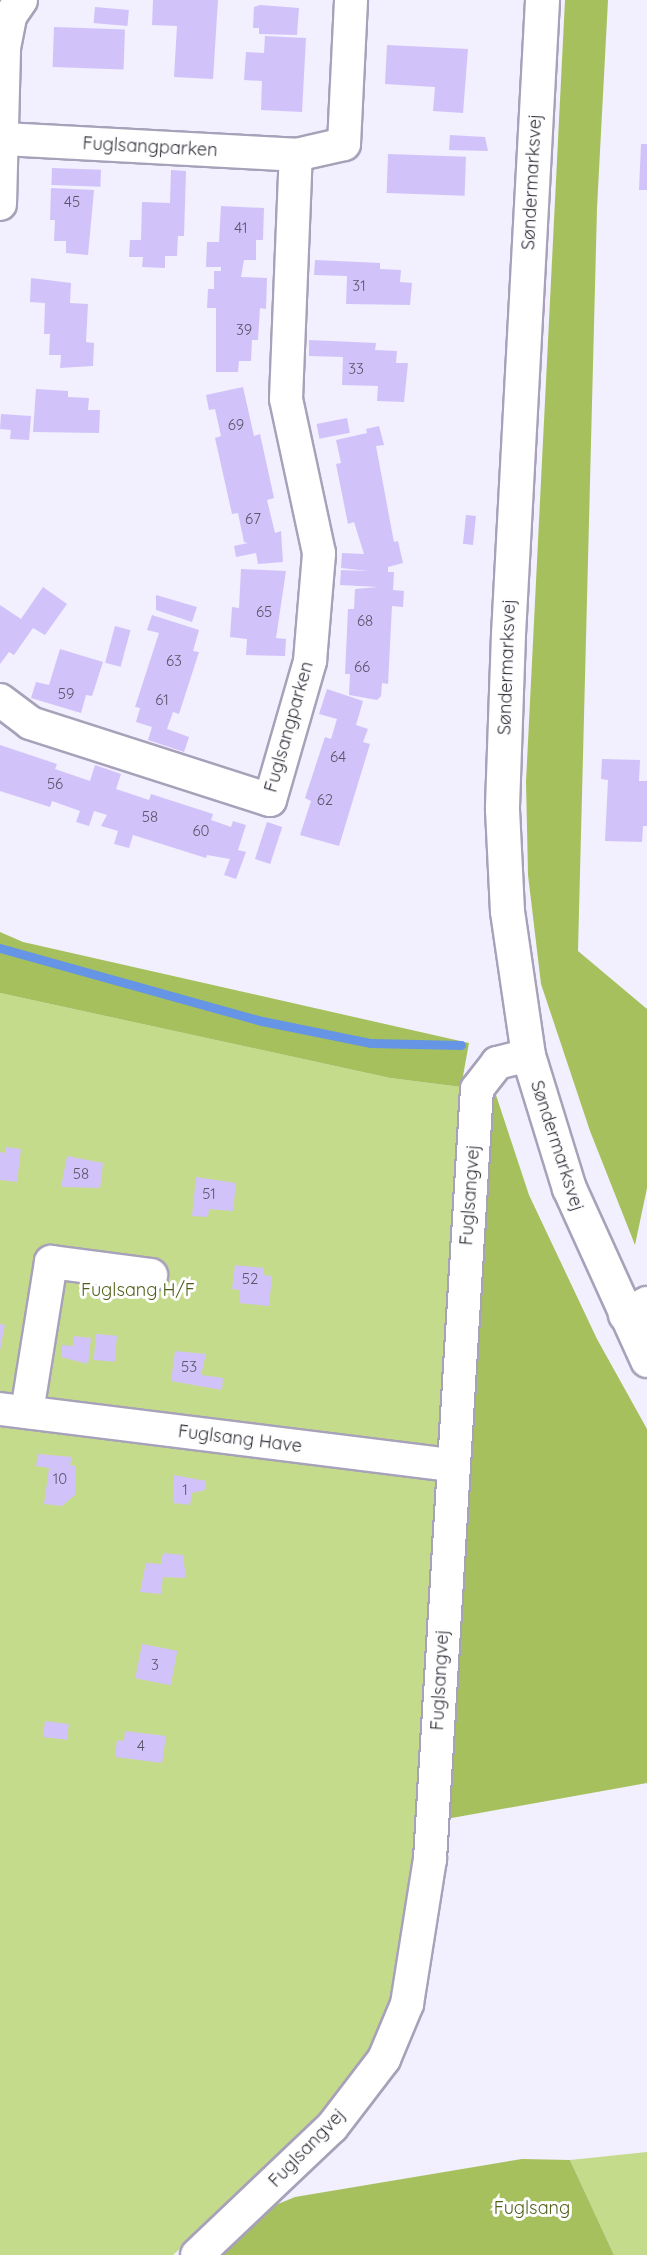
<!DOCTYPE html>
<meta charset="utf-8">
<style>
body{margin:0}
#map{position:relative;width:647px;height:2255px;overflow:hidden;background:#f2effe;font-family:Quicksand,sans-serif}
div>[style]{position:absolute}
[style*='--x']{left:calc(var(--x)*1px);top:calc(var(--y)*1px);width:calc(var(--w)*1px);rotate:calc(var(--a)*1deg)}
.green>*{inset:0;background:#c5db8c}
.forest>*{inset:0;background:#a6c05d}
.stream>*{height:9px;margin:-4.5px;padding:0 4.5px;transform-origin:4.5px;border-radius:4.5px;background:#6595e4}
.building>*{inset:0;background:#d1c3fa;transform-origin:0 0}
.roads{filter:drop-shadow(2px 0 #a7a1b9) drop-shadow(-2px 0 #a7a1b9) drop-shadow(0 2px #a7a1b9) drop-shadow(0 -2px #a7a1b9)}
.minor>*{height:32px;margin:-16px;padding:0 16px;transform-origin:16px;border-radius:16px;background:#fff}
.tertiary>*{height:33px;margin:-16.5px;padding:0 16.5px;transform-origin:16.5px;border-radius:16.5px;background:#fff}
span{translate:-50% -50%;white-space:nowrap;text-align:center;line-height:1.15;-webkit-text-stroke:6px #fefefe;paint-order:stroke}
.number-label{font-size:15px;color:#5a566b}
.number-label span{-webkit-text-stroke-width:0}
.street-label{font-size:18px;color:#33313b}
.park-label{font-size:18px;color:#50601a}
</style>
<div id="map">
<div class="green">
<div style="clip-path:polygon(0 993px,390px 1078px,461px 1087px,417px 1856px,393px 2002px,369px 2052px,333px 2110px,173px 2255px,0 2255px)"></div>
<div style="clip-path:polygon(647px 2152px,647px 2255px,614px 2255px,570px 2160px)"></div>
</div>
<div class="forest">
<div style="clip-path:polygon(565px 0,608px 0,597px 208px,578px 951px,647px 1009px,647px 1188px,635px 1245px,590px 1131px,541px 984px,528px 875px,526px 782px)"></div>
<div style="clip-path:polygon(0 932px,23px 942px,469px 1043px,461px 1087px,390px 1078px,0 993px)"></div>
<div style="clip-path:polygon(494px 1089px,529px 1195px,597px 1339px,647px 1429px,647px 1783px,446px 1819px,484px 1113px)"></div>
<div style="clip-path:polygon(522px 2159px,570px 2160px,614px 2255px,218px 2255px,273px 2206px,295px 2197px)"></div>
</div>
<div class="stream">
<div style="--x:0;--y:948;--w:272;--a:15.6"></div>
<div style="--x:262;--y:1021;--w:110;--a:11.5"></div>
<div style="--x:370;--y:1043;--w:91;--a:1.3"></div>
</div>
<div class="building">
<div style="clip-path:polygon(153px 0,218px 0,213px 79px,174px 77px,177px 26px,152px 25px)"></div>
<div style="clip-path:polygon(260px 5px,299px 8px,297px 35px,259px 34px,259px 28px,253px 28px,254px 7px)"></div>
<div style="left:95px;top:7px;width:34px;height:16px;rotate:5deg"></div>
<div style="left:54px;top:27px;width:71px;height:40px;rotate:2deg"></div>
<div style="clip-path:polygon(265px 36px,306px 38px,302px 112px,261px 110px,262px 81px,244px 80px,246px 52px,264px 53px)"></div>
<div style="clip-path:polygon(387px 45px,468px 49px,463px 113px,433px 111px,435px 87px,385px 84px)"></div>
<div style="clip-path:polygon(450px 135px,485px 137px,488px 151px,449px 150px)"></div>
<div style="clip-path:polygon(641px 144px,647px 144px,647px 190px,639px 190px)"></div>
<div style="left:388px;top:154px;width:78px;height:39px;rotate:2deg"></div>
<div style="left:52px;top:168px;width:49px;height:17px;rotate:2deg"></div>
<div style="clip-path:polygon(171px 170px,186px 171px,184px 236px,178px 236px,177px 256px,165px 256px,165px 268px,142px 267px,143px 257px,129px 257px,130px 240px,141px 240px,142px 202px,170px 203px)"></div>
<div style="clip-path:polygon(51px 188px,94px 190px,88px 255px,66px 253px,66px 241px,54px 241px,55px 220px,50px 220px)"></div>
<div style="clip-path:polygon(221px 206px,264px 208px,263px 240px,256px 240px,256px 260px,244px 260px,241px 277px,267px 278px,266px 309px,260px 308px,258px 340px,252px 340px,251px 361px,239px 361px,238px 372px,216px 372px,216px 308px,207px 308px,208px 289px,214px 289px,214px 271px,221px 271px,221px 267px,206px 267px,207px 242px,219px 242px)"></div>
<div style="clip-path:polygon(315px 260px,380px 263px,380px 269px,401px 270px,400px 282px,412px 283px,410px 305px,346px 304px,347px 276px,314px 275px)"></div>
<div style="clip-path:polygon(31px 278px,71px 283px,70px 303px,88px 304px,86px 342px,94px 343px,93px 366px,60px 368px,61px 355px,49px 355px,50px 334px,44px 334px,45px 303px,30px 302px)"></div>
<div style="clip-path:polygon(309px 340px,376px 343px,375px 350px,397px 351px,396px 363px,408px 363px,404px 402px,377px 401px,378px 386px,342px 385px,343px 357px,309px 356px)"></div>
<div style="clip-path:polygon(243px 387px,254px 436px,260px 434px,274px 498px,267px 500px,275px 533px,281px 531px,283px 562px,258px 564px,256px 553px,236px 557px,234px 546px,248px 543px,244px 542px,238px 513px,232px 514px,215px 438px,221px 436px,215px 409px,209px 410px,206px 395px)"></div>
<div style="clip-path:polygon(36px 389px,68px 391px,68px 397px,89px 398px,88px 410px,100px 410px,99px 433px,33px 432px)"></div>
<div style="clip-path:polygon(1px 414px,31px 416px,29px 440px,10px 439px,11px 430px,0 429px)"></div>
<div style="left:347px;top:418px;width:15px;height:31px;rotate:79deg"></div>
<div style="clip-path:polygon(379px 426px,384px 445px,376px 446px,393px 537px,394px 542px,398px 541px,403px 563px,388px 567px,388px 572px,394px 572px,393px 590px,404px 591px,403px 607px,392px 606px,388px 684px,382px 683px,381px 696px,377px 700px,349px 695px,350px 674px,345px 674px,348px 609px,354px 609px,355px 589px,378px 587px,340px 585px,341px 570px,368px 571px,341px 568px,342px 553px,364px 554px,354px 522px,348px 524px,336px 464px,341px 463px,336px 440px,367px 433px,366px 429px)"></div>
<div style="left:466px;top:515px;width:10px;height:29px;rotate:6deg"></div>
<div style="clip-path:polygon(241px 569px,286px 571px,276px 638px,286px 639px,285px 656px,246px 655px,247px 639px,230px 637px,232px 607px,239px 608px)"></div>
<div style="clip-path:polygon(43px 587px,67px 604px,45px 635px,33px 628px,14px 655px,9px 652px,0 664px,0 605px,21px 619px)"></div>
<div style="clip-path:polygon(156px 595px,197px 607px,192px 622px,156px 610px)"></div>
<div style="clip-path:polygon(152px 615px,199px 630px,193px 651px,199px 652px,179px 714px,173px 712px,167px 729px,189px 737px,184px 752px,148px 740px,152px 727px,136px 722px,140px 708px,135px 707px,159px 633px,147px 630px)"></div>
<div style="left:115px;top:626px;width:16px;height:38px;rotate:15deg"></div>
<div style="clip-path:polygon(60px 649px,103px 662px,92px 696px,86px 695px,81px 713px,31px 698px,36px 682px,49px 685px)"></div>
<div style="clip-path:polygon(327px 689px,363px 701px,356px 725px,368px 729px,363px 742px,370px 744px,339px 846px,300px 835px,311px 801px,305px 798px,325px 737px,331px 739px,337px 719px,319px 714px)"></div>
<div style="clip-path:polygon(0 745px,57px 764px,55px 769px,90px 781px,95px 765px,121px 774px,116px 789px,149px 800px,151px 794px,213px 814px,211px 820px,231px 827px,233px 821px,246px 825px,238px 850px,246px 852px,236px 879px,224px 875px,230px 859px,207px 855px,206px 858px,133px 835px,129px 848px,114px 844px,118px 831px,101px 826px,107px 815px,94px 811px,89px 826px,76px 822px,80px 811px,52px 801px,50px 807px,0 791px)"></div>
<div style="clip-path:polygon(602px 759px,640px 760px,639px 781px,647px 781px,647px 826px,643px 826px,642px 842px,605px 841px,608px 780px,601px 779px)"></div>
<div style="left:267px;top:822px;width:16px;height:39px;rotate:18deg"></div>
<div style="clip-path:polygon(6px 1147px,21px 1149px,17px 1182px,0 1180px,0 1152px,5px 1153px)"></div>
<div style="clip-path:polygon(67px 1156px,103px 1163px,100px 1188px,61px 1187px)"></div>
<div style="clip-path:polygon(196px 1177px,236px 1183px,233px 1211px,209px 1209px,208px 1217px,192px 1216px)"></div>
<div style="clip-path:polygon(235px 1265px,264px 1268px,263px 1275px,272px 1276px,269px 1306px,239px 1303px,240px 1290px,232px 1289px)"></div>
<div style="left:0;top:1324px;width:5px;height:28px;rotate:11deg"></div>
<div style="left:96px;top:1334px;width:21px;height:26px;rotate:5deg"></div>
<div style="clip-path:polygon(73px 1336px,91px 1338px,88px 1364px,61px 1357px,62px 1345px,73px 1346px)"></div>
<div style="clip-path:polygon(175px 1351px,206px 1354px,201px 1375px,223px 1378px,222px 1390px,171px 1381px)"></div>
<div style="clip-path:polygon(38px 1454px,72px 1457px,70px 1465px,76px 1466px,75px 1495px,62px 1506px,44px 1504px,49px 1468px,36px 1466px)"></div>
<div style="clip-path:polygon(174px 1475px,206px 1481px,205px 1490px,192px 1493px,190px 1505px,173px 1503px)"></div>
<div style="clip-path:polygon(163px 1553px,183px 1555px,186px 1578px,163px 1577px,161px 1594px,140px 1592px,146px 1563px,161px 1564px)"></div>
<div style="left:142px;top:1644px;width:36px;height:35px;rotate:11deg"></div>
<div style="left:45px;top:1721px;width:24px;height:16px;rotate:7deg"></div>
<div style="clip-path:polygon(125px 1731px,166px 1736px,162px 1763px,115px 1757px,117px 1740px,124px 1741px)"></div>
</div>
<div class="roads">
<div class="minor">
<div style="--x:4;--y:139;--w:292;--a:3.1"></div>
<div style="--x:296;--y:155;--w:49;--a:-12.9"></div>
<div style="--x:344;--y:144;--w:144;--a:-87.2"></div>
<div style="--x:0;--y:204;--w:156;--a:-88.5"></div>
<div style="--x:4;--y:48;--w:33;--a:-79"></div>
<div style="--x:10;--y:16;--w:19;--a:-55"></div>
<div style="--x:0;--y:700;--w:38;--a:37"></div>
<div style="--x:30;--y:723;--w:252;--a:17.8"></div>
<div style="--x:270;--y:800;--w:145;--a:-73.9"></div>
<div style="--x:310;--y:661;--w:108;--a:-85.2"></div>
<div style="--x:319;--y:553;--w:157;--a:-102.1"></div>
<div style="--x:286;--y:399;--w:244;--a:-87.7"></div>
<div style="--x:625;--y:1315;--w:25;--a:-29"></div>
<div style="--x:0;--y:1409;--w:455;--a:7.1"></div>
<div style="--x:27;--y:1412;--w:152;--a:-80.9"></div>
<div style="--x:51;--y:1262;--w:101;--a:7.4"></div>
<div style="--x:197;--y:2255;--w:186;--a:-43.5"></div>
<div style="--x:332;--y:2127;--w:86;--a:-52.6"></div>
<div style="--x:384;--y:2059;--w:60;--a:-67.3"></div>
<div style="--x:407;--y:2004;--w:147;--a:-81"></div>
<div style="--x:430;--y:1859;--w:771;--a:-86.51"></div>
<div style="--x:477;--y:1089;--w:33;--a:-52"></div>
<div style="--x:497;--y:1063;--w:32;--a:-14"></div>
</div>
<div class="tertiary">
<div style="--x:542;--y:0;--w:635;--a:93.07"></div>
<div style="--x:508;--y:634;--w:175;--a:92"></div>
<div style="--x:502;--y:809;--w:102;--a:87.2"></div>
<div style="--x:507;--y:911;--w:146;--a:81.7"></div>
<div style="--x:528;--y:1055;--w:139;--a:72.9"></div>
<div style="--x:569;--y:1188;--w:189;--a:65.6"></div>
</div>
</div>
<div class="number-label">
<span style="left:72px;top:202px">45</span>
<span style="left:241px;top:228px">41</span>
<span style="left:359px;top:286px">31</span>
<span style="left:244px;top:330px">39</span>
<span style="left:356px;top:369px">33</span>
<span style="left:236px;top:425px">69</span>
<span style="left:253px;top:519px">67</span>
<span style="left:264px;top:612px">65</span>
<span style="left:365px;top:621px">68</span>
<span style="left:174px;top:661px">63</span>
<span style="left:362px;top:667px">66</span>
<span style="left:66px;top:694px">59</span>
<span style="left:162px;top:700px">61</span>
<span style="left:338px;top:757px">64</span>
<span style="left:55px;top:784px">56</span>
<span style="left:325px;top:800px">62</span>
<span style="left:150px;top:817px">58</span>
<span style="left:201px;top:831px">60</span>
<span style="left:81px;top:1174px">58</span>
<span style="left:209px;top:1194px">51</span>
<span style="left:250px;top:1279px">52</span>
<span style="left:189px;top:1367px">53</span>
<span style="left:60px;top:1479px">10</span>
<span style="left:185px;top:1490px">1</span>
<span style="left:155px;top:1665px">3</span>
<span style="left:141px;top:1746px">4</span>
</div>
<div class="street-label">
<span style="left:150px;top:147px;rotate:3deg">Fuglsangparken</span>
<span style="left:532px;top:182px;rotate:-87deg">Søndermarksvej</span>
<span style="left:507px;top:667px;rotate:-88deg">Søndermarksvej</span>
<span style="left:289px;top:727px;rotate:-74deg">Fuglsangparken</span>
<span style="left:557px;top:1146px;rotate:72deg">Søndermarksvej</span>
<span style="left:470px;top:1195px;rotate:-86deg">Fuglsangvej</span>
<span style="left:240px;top:1439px;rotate:7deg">Fuglsang Have</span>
<span style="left:440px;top:1680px;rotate:-87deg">Fuglsangvej</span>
<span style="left:307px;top:2148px;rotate:-46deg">Fuglsangvej</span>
</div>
<div class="park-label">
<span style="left:138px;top:1290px">Fuglsang H/F</span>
<span style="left:532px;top:2208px">Fuglsang</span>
</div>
</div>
